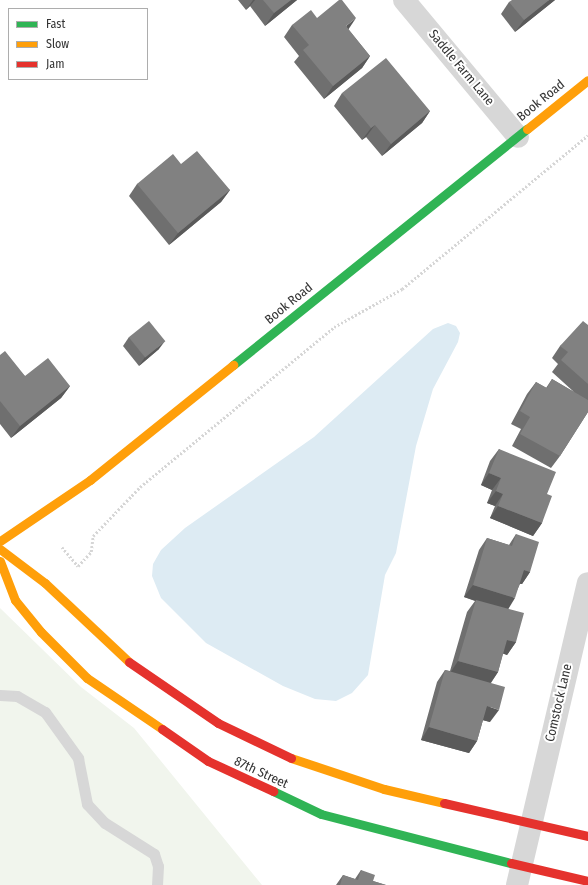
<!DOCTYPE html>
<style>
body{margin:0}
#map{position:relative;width:588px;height:885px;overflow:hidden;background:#fff;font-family:"Fira Sans Condensed",sans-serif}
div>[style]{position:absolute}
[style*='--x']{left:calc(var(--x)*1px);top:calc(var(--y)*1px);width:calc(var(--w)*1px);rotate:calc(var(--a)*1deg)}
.green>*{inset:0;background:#f1f5ed}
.water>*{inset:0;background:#ddebf3}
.path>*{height:2.5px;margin-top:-1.25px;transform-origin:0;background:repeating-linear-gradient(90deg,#d6d6d6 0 2px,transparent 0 4px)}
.lane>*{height:11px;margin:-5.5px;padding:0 5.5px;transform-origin:5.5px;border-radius:5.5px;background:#d7d7d7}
.street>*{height:22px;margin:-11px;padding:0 11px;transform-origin:11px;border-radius:11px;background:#d7d7d7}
.fast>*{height:9px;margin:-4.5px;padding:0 4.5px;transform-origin:4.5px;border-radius:4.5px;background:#30b455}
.slow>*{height:9px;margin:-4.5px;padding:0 4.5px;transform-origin:4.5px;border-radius:4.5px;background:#ff9f0a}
.jam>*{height:9px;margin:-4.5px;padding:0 4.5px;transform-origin:4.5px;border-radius:4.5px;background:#e5322d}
.wall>*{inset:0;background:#6f6f6f}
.shaded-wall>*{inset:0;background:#5a5a5a}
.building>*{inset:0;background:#818181;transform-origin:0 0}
span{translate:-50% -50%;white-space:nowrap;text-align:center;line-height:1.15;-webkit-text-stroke:4px #fff;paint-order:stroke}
.street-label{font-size:13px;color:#333}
.legend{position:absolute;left:8px;top:8px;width:140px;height:72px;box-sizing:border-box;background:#fff;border:1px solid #adadad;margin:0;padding:5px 7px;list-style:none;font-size:12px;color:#333}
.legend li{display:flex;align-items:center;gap:8px;height:20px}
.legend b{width:20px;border:1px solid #adadad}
</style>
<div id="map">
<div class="green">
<div style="clip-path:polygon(0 608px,81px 687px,134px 728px,262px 885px,0 885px)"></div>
</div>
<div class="water">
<div style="clip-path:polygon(448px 323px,456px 326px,460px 333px,458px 342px,433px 389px,416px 446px,396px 553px,385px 575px,368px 675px,352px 693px,336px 701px,315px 699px,283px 686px,206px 643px,161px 598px,152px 576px,153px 564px,161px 550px,185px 528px,314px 437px,433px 329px)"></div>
</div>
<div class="path">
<div style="--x:62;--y:547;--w:25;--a:50"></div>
<div style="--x:78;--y:566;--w:19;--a:-47"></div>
<div style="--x:91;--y:552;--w:16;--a:-83"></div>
<div style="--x:93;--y:536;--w:68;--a:-46.2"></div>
<div style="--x:140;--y:487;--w:251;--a:-39.5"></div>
<div style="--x:334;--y:327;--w:78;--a:-29.2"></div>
<div style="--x:402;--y:289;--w:241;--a:-39.6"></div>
</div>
<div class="lane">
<div style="--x:0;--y:695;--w:17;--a:3"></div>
<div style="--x:17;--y:696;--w:32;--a:30"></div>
<div style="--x:45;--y:712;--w:57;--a:54.3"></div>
<div style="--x:78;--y:758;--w:47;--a:78.9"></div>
<div style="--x:87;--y:804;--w:26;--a:47"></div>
<div style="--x:105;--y:823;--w:58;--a:32.3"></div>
<div style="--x:154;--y:854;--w:13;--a:72"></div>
<div style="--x:158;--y:866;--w:19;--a:93"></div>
</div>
<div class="street">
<div style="--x:404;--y:0;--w:178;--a:50.2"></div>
<div style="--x:517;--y:885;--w:310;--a:-76.8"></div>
</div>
<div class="fast">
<div style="--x:233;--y:365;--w:377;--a:-38.8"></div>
<div style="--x:273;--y:791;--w:53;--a:25.6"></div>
<div style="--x:321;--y:814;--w:196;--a:14.5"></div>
</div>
<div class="slow">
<div style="--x:527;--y:129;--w:78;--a:-38.8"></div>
<div style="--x:0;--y:541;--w:109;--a:-34.1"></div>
<div style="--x:90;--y:480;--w:184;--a:-38.8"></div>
<div style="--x:0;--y:549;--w:56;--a:37.1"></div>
<div style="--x:45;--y:583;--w:115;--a:43.2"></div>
<div style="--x:0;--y:561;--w:42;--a:69"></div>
<div style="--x:15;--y:600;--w:41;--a:50.9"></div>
<div style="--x:41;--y:632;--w:65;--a:45"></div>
<div style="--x:87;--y:678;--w:91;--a:34.2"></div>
<div style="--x:291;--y:758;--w:98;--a:18.4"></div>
<div style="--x:384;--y:789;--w:62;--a:13.1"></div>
</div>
<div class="jam">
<div style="--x:129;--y:662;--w:108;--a:34.4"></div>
<div style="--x:218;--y:723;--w:81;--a:25.6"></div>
<div style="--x:162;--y:729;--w:56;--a:34.8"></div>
<div style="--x:208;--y:761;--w:72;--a:24.8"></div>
<div style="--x:444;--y:803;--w:148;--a:12.9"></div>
<div style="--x:511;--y:863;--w:79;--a:13.2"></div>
</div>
<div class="wall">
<div style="clip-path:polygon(238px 0,297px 0,265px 26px,250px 6px,246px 10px)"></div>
<div style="clip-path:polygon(555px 0,515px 32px,501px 14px,509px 2px)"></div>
<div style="clip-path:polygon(317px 18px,348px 29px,370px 56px,362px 68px,324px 99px,294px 62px,299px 56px,284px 37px,292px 25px)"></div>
<div style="clip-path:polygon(342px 93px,430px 111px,422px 123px,382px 156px,366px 137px,362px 140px,334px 106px)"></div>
<div style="clip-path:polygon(181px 164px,230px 190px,221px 202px,169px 245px,129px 196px,137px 184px)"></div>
<div style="clip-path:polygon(588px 325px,588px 412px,560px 456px,551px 468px,512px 446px,521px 429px,511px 424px,527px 394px,536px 382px,546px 388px,552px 379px,574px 392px,552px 372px,558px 364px,552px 358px,560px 346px)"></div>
<div style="clip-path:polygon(129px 337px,159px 349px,139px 366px,123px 346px)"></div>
<div style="clip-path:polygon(0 355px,25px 376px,70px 386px,61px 398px,11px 438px,0 424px)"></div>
<div style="clip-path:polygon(499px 449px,547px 494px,542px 523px,533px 536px,490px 518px,495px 506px,487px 503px,492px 490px,481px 485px,490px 461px)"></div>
<div style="clip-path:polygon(516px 534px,530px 572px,522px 584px,520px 584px,508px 609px,516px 642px,507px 655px,503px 653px,498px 672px,491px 683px,490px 722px,483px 720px,477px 741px,469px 753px,421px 740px,437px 682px,445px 670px,450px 671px,467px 612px,475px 601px,464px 597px,479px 550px,487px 538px,509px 545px)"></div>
<div style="clip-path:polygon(361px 870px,373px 881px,386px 885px,336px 885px,343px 875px,355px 879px)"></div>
</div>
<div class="shaded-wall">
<div style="clip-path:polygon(253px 0,255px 0,250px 6px,246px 10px)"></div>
<div style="clip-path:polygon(291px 0,297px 0,265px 26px,274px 13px)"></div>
<div style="clip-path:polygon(549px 0,555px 0,515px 32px,524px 20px)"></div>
<div style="clip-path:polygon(356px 18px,348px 30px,346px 26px)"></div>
<div style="clip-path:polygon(370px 56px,362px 68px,324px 99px,333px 86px)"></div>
<div style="clip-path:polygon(430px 111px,422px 123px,382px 156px,391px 144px)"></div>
<div style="clip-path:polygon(375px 125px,366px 137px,362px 140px,371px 128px)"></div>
<div style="clip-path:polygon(230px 190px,221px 202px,169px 245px,178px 233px)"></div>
<div style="clip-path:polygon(165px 341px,159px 349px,139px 366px,145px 357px)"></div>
<div style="clip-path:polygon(70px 386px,61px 398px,11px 438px,20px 426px)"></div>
<div style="clip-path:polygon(489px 473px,501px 478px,492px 490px,481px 485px)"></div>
<div style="clip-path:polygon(496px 491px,503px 494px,495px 506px,487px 503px)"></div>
<div style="clip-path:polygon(498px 506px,542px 523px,533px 536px,490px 518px)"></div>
<div style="clip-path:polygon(524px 570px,530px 572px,522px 584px,515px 582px)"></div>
<div style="clip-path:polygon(473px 585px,515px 598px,507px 611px,464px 597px)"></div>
<div style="clip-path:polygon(507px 640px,516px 642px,507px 655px,498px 652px)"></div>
<div style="clip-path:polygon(458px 661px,498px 672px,489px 685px,450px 673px)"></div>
<div style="clip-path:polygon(487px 706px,499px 710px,490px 722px,478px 719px)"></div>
<div style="clip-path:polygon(429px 727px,477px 741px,469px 753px,421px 740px)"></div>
</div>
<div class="building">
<div style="clip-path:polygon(263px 0,291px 0,274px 13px)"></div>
<div style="clip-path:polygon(339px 0,342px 0,356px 18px,346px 26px,370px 56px,333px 86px,303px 50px,309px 45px,292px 25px,311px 10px,317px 18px)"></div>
<div style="clip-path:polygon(512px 0,549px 0,524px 20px,509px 2px)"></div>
<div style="clip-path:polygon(386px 58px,430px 111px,391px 144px,375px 125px,371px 128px,342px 93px)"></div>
<div style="clip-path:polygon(197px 151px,230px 190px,178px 233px,137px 184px,173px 154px,181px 164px)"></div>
<div style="left:149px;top:321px;width:26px;height:26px;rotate:51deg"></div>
<div style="clip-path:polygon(583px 321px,588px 325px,588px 384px,561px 360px,568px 352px,560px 346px)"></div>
<div style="clip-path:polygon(5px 351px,25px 376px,48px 358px,70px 386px,20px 426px,0 401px,0 355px)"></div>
<div style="clip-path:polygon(552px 379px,588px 400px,588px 412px,560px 456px,520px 434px,530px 417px,520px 411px,536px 382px,547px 388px)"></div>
<div style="clip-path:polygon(499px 449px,556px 472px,547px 494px,552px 496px,542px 523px,498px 506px,503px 494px,496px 491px,501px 478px,489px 473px)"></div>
<div style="clip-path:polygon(516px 534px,539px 542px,530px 572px,524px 570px,515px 598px,473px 585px,487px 538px,512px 546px)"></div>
<div style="clip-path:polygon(476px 600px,524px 613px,516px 642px,507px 640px,498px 672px,458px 661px)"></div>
<div style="clip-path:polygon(445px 670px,505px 687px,499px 710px,487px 706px,477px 741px,429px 727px)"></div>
<div style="clip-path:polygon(361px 870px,375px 875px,373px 881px,386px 885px,340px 885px,343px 875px,358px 880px)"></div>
</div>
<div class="street-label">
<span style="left:461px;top:68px;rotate:50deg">Saddle Farm Lane</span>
<span style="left:541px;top:101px;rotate:-39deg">Book Road</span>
<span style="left:289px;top:304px;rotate:-39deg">Book Road</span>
<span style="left:559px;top:703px;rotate:-77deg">Comstock Lane</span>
<span style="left:261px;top:773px;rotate:25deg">87th Street</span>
</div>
<ul class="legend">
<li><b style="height:5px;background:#30b455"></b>Fast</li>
<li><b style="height:5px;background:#ff9f0a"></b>Slow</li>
<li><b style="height:5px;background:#e5322d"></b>Jam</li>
</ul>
</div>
